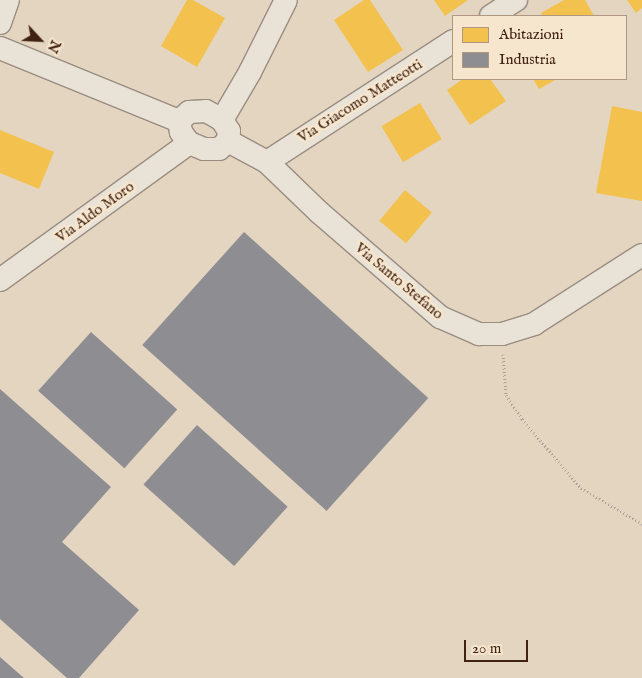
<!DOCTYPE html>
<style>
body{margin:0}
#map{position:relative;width:642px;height:678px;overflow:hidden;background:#e4d5c1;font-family:"IM FELL English",serif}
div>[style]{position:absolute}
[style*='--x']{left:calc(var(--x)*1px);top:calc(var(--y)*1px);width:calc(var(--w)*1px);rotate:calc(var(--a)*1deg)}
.homes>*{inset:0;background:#f2c14e;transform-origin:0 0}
.industry>*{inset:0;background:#8d8d92;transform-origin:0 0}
.path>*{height:3px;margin-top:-1.5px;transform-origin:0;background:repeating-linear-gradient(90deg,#aaa197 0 1px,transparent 0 3.5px)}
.roads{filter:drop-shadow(1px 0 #998d80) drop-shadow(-1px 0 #998d80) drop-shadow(0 1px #998d80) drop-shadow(0 -1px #998d80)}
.minor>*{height:22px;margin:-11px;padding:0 11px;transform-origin:11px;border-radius:11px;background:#e9e2d7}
span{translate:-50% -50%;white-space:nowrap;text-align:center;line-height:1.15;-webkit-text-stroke:5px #f7e6ce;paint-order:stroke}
.street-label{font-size:15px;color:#402211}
.legend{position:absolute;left:452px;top:15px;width:175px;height:65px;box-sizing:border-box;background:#f7e6ce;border:1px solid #ae9882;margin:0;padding:6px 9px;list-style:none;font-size:15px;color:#402211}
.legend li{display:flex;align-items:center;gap:10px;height:25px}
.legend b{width:25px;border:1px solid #ae9882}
.north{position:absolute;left:15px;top:15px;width:50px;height:50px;-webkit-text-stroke:4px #f7e6ce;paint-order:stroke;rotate:115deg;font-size:14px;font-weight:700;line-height:20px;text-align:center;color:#402211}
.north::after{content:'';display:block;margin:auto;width:18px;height:22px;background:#402211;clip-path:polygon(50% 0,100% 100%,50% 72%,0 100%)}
.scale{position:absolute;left:464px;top:640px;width:64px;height:22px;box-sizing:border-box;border:2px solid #402211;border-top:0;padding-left:6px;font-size:15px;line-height:18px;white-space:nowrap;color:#402211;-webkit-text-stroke:4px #f7e6ce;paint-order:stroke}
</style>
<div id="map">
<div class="homes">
<div style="clip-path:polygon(187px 0,193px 0,225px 18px,197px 67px,161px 46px)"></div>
<div style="clip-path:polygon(364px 0,370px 0,403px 50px,368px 72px,334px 20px)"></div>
<div style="clip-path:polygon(434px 0,468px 0,445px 16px)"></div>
<div style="clip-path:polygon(564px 0,585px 0,594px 16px,543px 16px,541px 13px)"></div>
<div style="clip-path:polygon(627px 0,642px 0,642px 8px,636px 13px)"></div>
<div style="clip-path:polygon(463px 79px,490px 79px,506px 101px,470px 125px,447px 90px)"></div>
<div style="clip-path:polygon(533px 79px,557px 79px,539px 89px)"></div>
<div style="left:420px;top:103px;width:42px;height:45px;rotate:59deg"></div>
<div style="clip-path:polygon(612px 106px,642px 112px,642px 201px,596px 193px)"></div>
<div style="clip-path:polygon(0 130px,54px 152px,39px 189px,0 173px)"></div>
<div style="left:405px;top:190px;width:35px;height:40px;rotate:40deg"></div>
</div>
<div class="industry">
<div style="left:244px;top:232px;width:248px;height:152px;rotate:42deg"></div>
<div style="left:91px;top:332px;width:116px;height:79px;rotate:42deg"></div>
<div style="clip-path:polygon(0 389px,111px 487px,62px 542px,139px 610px,79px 678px,67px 678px,0 619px)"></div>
<div style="left:197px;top:425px;width:122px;height:80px;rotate:42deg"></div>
<div style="clip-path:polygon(0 657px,24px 678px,0 678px)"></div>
</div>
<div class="path">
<div style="--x:503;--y:354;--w:41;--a:85.8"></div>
<div style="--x:506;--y:395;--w:29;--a:56"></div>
<div style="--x:522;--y:419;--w:91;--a:49.5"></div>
<div style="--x:581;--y:488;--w:71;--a:30.5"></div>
</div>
<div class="roads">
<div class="minor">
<div style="--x:491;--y:16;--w:30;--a:-33"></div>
<div style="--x:0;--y:23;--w:24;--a:-71"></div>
<div style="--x:0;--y:48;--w:193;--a:22.2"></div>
<div style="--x:206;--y:111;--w:18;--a:29"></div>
<div style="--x:222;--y:120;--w:13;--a:58"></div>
<div style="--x:229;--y:131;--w:10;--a:96"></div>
<div style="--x:228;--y:141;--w:12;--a:138"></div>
<div style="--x:219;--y:149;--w:15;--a:180"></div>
<div style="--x:204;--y:149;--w:16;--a:-158"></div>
<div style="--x:189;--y:143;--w:14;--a:-126"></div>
<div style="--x:181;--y:132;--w:11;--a:-100"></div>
<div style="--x:179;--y:121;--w:13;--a:-42"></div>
<div style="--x:189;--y:112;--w:17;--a:-3"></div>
<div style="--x:222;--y:120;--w:56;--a:-59.7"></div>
<div style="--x:250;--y:72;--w:80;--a:-63.4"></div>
<div style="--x:228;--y:141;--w:44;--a:28.3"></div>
<div style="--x:267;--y:162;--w:74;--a:43.9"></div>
<div style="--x:320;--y:213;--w:159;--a:40.9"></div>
<div style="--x:440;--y:317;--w:43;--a:23.6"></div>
<div style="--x:479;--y:334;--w:23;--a:0"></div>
<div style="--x:502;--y:334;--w:34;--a:-17"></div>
<div style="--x:534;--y:324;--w:128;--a:-32.6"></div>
<div style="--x:267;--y:162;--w:222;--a:-33"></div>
<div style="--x:0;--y:280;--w:233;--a:-35.9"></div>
</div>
</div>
<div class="street-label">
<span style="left:360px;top:101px;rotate:-32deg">Via Giacomo Matteotti</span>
<span style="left:95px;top:212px;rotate:-36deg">Via Aldo Moro</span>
<span style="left:399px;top:281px;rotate:40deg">Via Santo Stefano</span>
</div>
<ul class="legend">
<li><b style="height:14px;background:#f2c14e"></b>Abitazioni</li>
<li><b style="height:14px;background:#8d8d92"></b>Industria</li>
</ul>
<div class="north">N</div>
<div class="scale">20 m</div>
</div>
